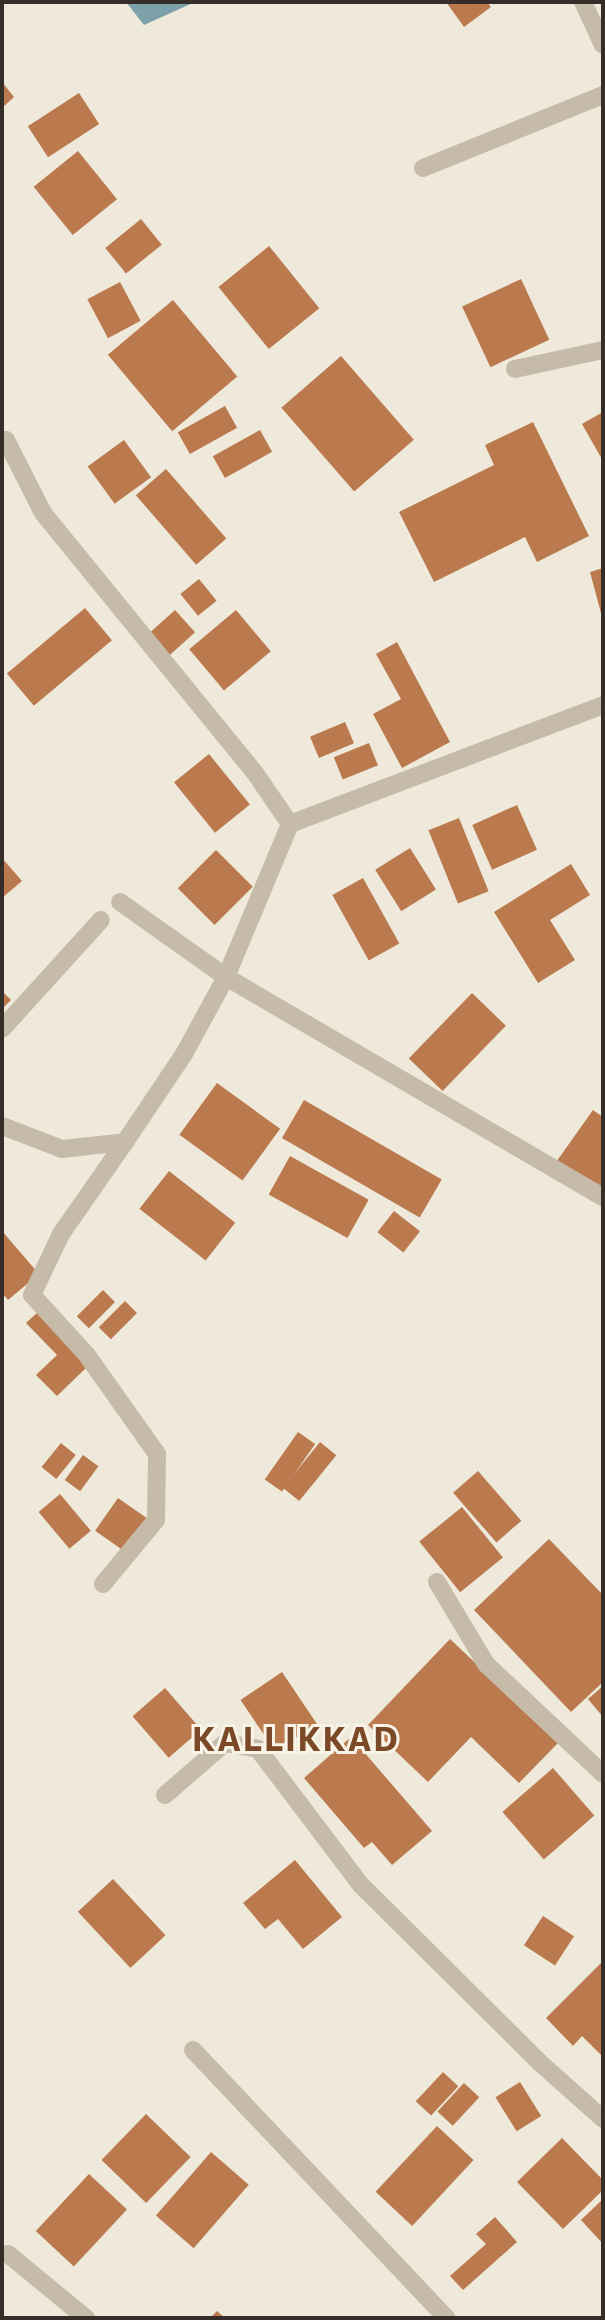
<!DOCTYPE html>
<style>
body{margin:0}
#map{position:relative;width:605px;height:2320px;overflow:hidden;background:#efe9db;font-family:Commissioner,sans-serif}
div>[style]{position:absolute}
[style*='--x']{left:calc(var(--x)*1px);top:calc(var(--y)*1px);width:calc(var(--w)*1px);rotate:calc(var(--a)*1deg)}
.water>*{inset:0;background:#7da1aa}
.building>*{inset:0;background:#bb7a4e;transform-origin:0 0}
.minor>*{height:18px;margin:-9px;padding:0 9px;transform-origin:9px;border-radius:9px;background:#c6bba9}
span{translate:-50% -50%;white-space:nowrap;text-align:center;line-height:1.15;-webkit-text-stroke:6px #f7f3e7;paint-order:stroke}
.district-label{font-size:33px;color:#7b4928;font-weight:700;letter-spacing:2px}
.frame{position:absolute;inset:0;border:4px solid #342d28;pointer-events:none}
</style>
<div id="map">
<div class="water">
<div style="clip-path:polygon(126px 2px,195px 2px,144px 25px)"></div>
</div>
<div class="building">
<div style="clip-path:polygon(446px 2px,487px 2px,491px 7px,464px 27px)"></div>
<div style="clip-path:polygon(2px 82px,14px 97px,2px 108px)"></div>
<div style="left:79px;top:93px;width:37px;height:61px;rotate:57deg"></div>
<div style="left:78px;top:151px;width:62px;height:57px;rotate:51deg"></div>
<div style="left:141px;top:219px;width:33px;height:46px;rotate:51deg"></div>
<div style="left:269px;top:246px;width:80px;height:65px;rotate:51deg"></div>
<div style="left:521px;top:279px;width:67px;height:65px;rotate:65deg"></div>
<div style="left:120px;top:282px;width:44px;height:37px;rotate:62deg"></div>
<div style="left:173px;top:300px;width:100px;height:85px;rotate:50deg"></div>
<div style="left:341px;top:356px;width:111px;height:79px;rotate:49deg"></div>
<div style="left:225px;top:406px;width:25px;height:54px;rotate:61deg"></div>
<div style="clip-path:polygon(603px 412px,603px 461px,582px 424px)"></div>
<div style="clip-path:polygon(533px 422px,589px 536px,537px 562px,525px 537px,434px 582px,399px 512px,494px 465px,485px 445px)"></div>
<div style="left:260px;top:430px;width:25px;height:54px;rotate:61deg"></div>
<div style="left:124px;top:440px;width:46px;height:45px;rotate:54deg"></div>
<div style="left:166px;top:469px;width:92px;height:40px;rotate:49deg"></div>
<div style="clip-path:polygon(603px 568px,603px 617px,602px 617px,590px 572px)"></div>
<div style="left:199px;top:579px;width:28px;height:24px;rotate:51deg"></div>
<div style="left:85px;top:608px;width:42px;height:102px;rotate:50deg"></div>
<div style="left:175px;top:610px;width:30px;height:37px;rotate:48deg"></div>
<div style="left:236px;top:610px;width:54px;height:61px;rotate:50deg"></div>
<div style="clip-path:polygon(397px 642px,450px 742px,402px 768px,373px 714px,401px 699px,376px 654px)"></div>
<div style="left:345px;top:722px;width:23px;height:38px;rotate:67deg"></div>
<div style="left:369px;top:743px;width:24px;height:38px;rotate:68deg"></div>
<div style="left:209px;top:754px;width:65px;height:45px;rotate:51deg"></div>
<div style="left:517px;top:805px;width:49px;height:49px;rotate:66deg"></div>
<div style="left:459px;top:818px;width:79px;height:33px;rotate:68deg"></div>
<div style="left:410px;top:848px;width:49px;height:41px;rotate:58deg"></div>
<div style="left:216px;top:850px;width:52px;height:54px;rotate:45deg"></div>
<div style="clip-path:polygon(2px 858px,22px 881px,2px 898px)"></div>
<div style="clip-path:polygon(571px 864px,590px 895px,550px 920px,575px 960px,538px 983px,494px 912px)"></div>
<div style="left:363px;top:878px;width:75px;height:35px;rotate:61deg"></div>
<div style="clip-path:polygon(2px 991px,11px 1000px,2px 1009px)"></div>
<div style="left:472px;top:993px;width:47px;height:91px;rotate:44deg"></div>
<div style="left:217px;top:1083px;width:78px;height:64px;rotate:36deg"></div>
<div style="left:304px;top:1100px;width:159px;height:44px;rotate:30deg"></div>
<div style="clip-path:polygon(593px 1110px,603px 1117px,603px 1199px,554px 1165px)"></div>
<div style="left:290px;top:1156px;width:90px;height:44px;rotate:29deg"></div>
<div style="left:169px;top:1171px;width:84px;height:48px;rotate:38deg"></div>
<div style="left:394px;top:1211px;width:33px;height:27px;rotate:38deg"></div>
<div style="clip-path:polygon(2px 1231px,39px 1274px,8px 1300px,2px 1293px)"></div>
<div style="left:103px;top:1290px;width:17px;height:37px;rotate:45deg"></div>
<div style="left:125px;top:1301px;width:17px;height:37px;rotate:45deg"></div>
<div style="clip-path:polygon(38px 1312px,89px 1365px,57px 1396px,36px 1375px,57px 1355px,26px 1323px)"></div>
<div style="left:298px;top:1432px;width:21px;height:58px;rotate:35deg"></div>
<div style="left:320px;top:1442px;width:21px;height:59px;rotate:39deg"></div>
<div style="left:61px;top:1443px;width:19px;height:31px;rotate:39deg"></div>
<div style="left:83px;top:1455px;width:19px;height:31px;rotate:36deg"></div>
<div style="left:478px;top:1471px;width:66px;height:33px;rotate:49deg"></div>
<div style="left:60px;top:1494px;width:48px;height:28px;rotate:50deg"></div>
<div style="left:118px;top:1498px;width:35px;height:40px;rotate:35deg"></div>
<div style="left:462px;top:1507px;width:65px;height:55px;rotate:51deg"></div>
<div style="clip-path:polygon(549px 1539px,603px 1595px,603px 1682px,571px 1712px,474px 1610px)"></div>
<div style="clip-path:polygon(450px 1639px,559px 1742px,519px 1783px,471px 1737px,428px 1782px,368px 1725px)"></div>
<div style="left:282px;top:1672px;width:62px;height:50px;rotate:56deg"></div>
<div style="clip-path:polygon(603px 1686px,603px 1717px,588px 1699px)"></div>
<div style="left:165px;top:1688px;width:55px;height:43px;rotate:49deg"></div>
<div style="clip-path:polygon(351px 1737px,432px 1831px,392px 1865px,372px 1842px,364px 1848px,304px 1778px)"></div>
<div style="left:553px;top:1768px;width:63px;height:67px;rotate:49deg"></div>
<div style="clip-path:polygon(295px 1860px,342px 1917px,303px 1949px,278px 1919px,265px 1929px,243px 1903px)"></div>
<div style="left:113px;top:1879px;width:77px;height:48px;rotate:47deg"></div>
<div style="left:543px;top:1916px;width:37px;height:35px;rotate:33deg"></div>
<div style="clip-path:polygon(603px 1961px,603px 2054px,602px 2056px,582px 2036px,573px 2046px,546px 2018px)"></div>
<div style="left:443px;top:2072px;width:21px;height:40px;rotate:43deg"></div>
<div style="left:520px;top:2082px;width:40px;height:29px;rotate:58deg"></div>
<div style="left:464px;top:2083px;width:21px;height:39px;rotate:43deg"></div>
<div style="left:146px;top:2114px;width:62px;height:64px;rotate:44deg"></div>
<div style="left:437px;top:2126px;width:50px;height:90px;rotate:43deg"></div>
<div style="clip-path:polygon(562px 2138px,603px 2180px,603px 2190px,563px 2229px,517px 2182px)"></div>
<div style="left:211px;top:2152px;width:50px;height:84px;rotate:41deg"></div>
<div style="left:89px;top:2174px;width:52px;height:78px;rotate:43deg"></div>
<div style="clip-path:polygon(603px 2199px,603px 2244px,581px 2220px)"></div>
<div style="clip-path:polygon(495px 2217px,517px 2242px,463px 2290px,450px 2276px,486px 2244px,476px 2234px)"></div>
<div style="clip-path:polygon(217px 2311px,225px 2318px,210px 2318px)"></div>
</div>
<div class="minor">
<div style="--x:583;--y:2;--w:47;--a:65.1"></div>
<div style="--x:423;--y:168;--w:194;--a:-22.1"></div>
<div style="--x:515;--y:369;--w:90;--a:-12.2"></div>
<div style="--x:2;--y:440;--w:4;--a:0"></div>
<div style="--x:6;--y:440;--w:82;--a:63.1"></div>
<div style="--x:43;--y:513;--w:335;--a:50.8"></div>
<div style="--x:255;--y:773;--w:62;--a:55.5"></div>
<div style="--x:120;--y:902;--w:130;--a:35.3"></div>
<div style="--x:226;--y:977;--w:436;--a:30.3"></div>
<div style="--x:2;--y:1029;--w:147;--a:-47.8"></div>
<div style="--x:2;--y:1126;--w:64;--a:21"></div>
<div style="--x:62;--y:1149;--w:63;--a:-6.3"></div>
<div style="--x:125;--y:1142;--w:106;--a:-56.2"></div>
<div style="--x:184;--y:1054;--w:88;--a:-61.4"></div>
<div style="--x:226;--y:977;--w:166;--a:-67.3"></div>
<div style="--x:290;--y:824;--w:335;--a:-20.8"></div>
<div style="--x:437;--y:1582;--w:96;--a:59.1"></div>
<div style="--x:486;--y:1664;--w:161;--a:43.2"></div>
<div style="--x:103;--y:1584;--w:83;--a:-50.4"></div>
<div style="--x:156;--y:1520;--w:66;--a:-89.1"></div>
<div style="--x:157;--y:1454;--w:121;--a:-125.3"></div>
<div style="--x:87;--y:1355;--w:81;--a:-132.5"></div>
<div style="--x:32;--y:1295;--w:68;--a:-64.6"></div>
<div style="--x:61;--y:1234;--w:112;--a:-55.2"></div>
<div style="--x:165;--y:1795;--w:79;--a:-40.9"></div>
<div style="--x:225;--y:1743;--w:34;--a:10"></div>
<div style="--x:258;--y:1749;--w:171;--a:52.9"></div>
<div style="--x:361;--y:1885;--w:250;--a:44.8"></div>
<div style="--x:538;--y:2061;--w:87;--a:41.7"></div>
<div style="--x:193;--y:2050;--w:369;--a:46.6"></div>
<div style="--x:8;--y:2254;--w:101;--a:39.4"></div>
</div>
<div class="district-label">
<span style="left:296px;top:1738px">KALLIKKAD</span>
</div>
<div class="frame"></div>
</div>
